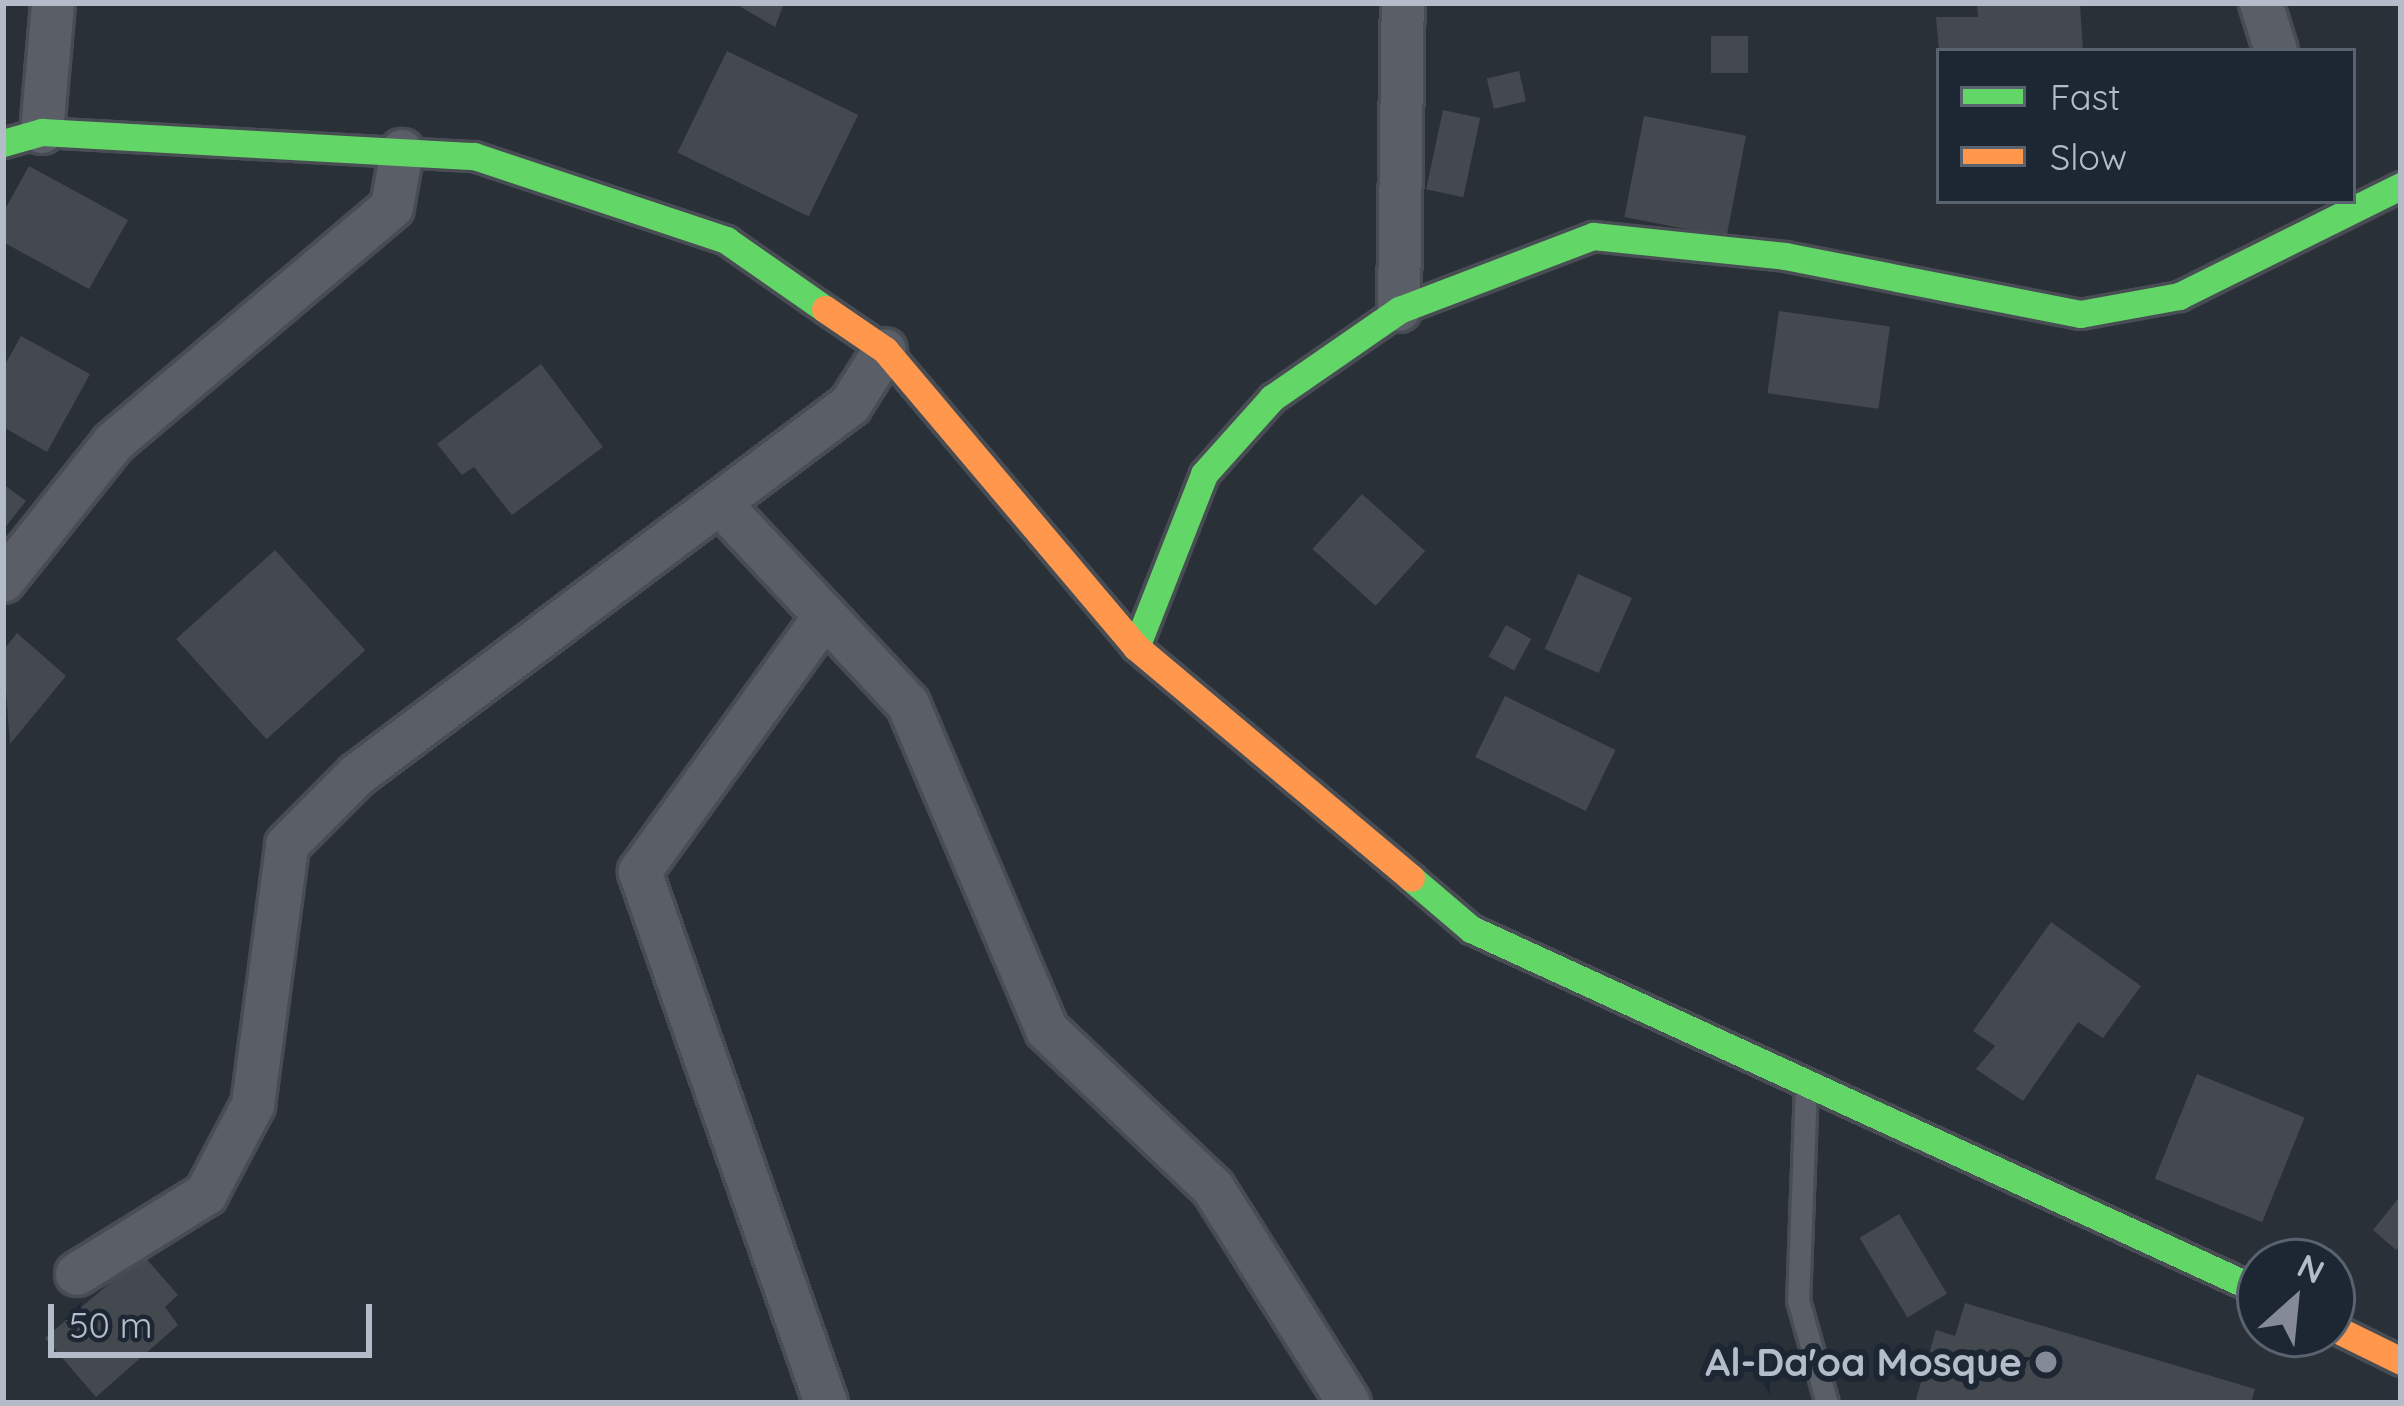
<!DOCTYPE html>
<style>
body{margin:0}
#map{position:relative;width:2404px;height:1406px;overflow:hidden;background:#2a3038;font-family:Quicksand,sans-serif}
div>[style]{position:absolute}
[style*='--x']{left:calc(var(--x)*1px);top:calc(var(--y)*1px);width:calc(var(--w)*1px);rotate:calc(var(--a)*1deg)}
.building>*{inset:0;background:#444950;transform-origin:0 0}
.roads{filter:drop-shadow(3px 0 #484c53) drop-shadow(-3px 0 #484c53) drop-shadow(0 3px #484c53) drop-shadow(0 -3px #484c53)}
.lane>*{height:21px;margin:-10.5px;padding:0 10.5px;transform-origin:10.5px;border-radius:10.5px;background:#5a5e66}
.street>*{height:42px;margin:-21px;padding:0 21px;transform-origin:21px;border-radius:21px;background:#5a5e66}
.fast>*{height:27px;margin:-13.5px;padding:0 13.5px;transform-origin:13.5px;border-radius:13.5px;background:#63d668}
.slow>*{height:27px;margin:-13.5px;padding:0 13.5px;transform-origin:13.5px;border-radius:13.5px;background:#ff974d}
.dots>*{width:33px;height:33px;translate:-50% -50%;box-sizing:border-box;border:6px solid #1d2633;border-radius:50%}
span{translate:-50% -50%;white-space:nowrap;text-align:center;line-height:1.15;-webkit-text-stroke:12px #1d2633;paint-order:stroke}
.poi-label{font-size:39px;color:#b4bcc9;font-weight:700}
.right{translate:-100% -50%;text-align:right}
.frame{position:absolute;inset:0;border:6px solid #b4bcc9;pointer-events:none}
.legend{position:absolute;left:1936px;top:48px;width:420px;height:156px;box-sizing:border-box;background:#1d2633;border:3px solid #59626f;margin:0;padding:15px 21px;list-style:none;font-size:36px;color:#b4bcc9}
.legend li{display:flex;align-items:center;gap:24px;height:60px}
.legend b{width:60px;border:3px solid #59626f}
.north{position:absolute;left:2236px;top:1238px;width:120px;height:120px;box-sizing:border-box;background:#1d2633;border:3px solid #59626f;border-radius:50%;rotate:27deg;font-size:33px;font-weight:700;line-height:48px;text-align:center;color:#b4bcc9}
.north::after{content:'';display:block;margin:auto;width:42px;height:54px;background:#848b96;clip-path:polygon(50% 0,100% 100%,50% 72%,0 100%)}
.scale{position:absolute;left:48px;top:1304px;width:324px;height:54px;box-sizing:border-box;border:6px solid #b4bcc9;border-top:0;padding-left:15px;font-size:36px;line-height:42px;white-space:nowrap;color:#b4bcc9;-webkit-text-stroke:9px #1d2633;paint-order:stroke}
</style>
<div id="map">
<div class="building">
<div style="clip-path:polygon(734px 3px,784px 3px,775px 27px)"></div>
<div style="clip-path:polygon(1977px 3px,2080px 3px,2083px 51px,1939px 51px,1936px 17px,1978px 17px)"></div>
<div style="left:1711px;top:36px;width:37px;height:37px"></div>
<div style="left:727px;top:51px;width:146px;height:113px;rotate:26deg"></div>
<div style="left:1519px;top:71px;width:31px;height:33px;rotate:77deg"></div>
<div style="left:1443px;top:110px;width:38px;height:81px;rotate:12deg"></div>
<div style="left:1644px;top:116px;width:104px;height:103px;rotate:11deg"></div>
<div style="clip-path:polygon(29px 166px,128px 220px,89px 289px,3px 242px,3px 213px)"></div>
<div style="left:1779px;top:311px;width:112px;height:83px;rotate:8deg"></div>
<div style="clip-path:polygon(21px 336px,90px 374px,47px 452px,3px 427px,3px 368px)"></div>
<div style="clip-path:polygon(541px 364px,603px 447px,512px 515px,474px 467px,462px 475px,437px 444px)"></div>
<div style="clip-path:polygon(3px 484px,26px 501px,3px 530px)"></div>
<div style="left:1362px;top:494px;width:85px;height:74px;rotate:42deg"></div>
<div style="left:275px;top:550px;width:135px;height:133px;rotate:48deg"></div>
<div style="left:1578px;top:574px;width:59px;height:82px;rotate:24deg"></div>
<div style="left:1506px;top:625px;width:29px;height:36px;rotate:29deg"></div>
<div style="clip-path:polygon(17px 633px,66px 676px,10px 744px,3px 651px)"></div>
<div style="left:1505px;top:696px;width:123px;height:68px;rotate:26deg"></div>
<div style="clip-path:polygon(2051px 922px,2141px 986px,2103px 1038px,2078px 1022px,2023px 1101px,1976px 1069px,1995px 1046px,1973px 1031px)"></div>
<div style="left:2197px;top:1074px;width:116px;height:113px;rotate:22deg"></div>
<div style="clip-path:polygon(2401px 1195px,2401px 1244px,2396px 1250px,2373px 1230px)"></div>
<div style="left:1899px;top:1214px;width:93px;height:46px;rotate:59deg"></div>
<div style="clip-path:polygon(143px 1255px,178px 1295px,165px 1307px,178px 1325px,96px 1397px,45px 1338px)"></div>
<div style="clip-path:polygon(1965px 1303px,2255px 1389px,2251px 1403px,1915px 1403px,1936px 1330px,1955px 1336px)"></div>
</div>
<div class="roads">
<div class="lane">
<div style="--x:1806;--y:1085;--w:215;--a:92.1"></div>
<div style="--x:1798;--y:1300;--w:107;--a:74.3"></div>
</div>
<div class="street">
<div style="--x:2261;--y:3;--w:50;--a:72.6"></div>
<div style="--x:42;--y:132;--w:129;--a:-85.1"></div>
<div style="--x:1399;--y:310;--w:307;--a:-89.3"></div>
<div style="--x:722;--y:506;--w:272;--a:46.8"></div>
<div style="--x:908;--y:704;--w:354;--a:66.9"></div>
<div style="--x:1047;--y:1030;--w:229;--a:43.6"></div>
<div style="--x:1213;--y:1188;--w:254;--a:57.7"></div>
<div style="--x:3;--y:581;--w:176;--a:-51.4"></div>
<div style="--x:113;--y:443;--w:365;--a:-40.2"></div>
<div style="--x:392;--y:207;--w:57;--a:-79.9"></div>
<div style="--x:825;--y:616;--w:316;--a:125.9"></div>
<div style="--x:640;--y:872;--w:563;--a:70.7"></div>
<div style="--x:77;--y:1274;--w:152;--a:-31.8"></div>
<div style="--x:206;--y:1194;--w:101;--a:-62.2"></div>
<div style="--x:253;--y:1105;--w:262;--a:-82.5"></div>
<div style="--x:287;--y:845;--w:99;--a:-45"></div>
<div style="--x:357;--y:775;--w:616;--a:-36.89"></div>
<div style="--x:850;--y:405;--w:65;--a:-57.5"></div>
</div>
<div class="fast">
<div style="--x:3;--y:143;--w:41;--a:-15.8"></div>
<div style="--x:42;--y:132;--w:433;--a:3.2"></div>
<div style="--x:474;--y:156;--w:266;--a:18.4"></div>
<div style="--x:726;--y:240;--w:121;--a:34.9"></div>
<div style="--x:1136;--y:647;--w:186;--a:-68.5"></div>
<div style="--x:1204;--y:474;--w:102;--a:-48.2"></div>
<div style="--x:1272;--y:398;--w:155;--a:-34.7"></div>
<div style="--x:1399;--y:310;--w:208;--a:-20.9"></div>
<div style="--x:1593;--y:236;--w:193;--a:5.9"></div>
<div style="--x:1785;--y:256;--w:301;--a:11.1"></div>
<div style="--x:2080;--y:314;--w:101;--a:-10.3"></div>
<div style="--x:2179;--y:296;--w:248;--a:-26.4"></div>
<div style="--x:1411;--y:878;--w:79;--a:40.4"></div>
<div style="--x:1471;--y:929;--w:868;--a:24.65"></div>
</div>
<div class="slow">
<div style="--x:825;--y:309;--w:73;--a:34.3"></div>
<div style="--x:885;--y:350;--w:389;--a:49.8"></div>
<div style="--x:1136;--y:647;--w:359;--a:40"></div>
<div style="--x:2332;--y:1327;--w:77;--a:26.2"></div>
</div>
</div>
<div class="dots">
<div style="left:2046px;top:1362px;background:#848b96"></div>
</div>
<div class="poi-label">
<span class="right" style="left:2022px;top:1362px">Al-Da'oa Mosque</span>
</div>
<div class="frame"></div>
<ul class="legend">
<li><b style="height:15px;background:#63d668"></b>Fast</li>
<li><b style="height:15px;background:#ff974d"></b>Slow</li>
</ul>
<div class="north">N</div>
<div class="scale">50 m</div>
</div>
